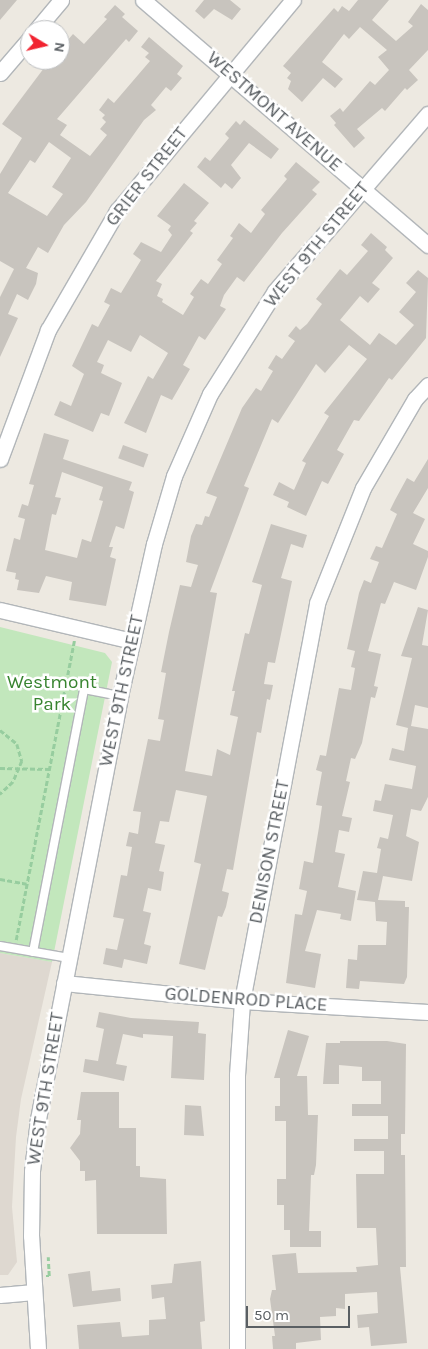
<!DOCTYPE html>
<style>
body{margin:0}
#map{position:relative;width:428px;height:1349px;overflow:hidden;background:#ede9e1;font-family:Karla,sans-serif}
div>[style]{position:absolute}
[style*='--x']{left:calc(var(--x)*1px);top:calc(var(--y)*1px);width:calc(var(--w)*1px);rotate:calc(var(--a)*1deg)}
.education>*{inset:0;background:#ded8d0}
.green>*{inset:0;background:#c2e7bc}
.building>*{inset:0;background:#c8c4be;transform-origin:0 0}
.path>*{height:2.5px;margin-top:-1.25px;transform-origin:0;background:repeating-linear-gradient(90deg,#97cd9f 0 5px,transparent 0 7.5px)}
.roads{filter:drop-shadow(1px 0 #b2b6b9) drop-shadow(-1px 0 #b2b6b9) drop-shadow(0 1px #b2b6b9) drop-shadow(0 -1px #b2b6b9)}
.lane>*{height:8px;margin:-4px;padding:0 4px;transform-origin:4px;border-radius:4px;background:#fff}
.street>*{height:15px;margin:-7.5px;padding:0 7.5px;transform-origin:7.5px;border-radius:7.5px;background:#fff}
span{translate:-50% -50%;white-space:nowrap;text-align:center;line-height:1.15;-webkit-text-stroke:5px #fff;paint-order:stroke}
.street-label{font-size:19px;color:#5a5f63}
.park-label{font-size:19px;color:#388430}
.north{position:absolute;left:20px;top:20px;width:50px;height:50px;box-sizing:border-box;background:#fff;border:1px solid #bdbfc1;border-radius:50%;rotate:99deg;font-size:14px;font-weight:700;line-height:20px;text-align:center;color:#5a5f63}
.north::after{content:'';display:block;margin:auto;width:18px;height:22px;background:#f12330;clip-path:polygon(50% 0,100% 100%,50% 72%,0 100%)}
.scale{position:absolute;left:246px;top:1306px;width:104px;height:22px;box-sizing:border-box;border:2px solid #5a5f63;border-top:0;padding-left:6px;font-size:15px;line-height:18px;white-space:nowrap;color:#5a5f63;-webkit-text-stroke:4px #fff;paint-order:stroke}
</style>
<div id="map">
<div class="education">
<div style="clip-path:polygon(0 953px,52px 962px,21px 1099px,16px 1137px,12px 1207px,17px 1262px,8px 1275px,0 1275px)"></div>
</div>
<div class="green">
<div style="clip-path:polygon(0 627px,105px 653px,112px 662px,52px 962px,0 953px)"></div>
</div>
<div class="building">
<div style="clip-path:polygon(0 0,17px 0,0 20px)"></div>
<div style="clip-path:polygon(204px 0,230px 0,241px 9px,232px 20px,214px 9px,204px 19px,195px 11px)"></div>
<div style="clip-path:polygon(358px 0,389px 0,372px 20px,396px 41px,413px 26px,408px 22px,421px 4px,428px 10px,428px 50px,409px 70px,418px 80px,407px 90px,405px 88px,385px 111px,382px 108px,357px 129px,365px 138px,354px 148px,334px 125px,336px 123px,330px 116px,340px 108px,343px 112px,370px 81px,375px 85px,389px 70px,378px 57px,387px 50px,360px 27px,349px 39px,344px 34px,322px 62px,343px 79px,335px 88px,323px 78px,302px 102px,288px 89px,291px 81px,287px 78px,291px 73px,283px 66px,334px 8px,338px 12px,342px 6px,349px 11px)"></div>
<div style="clip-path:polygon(evenodd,115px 5px,125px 14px,122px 17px,138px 31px,129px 42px,126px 39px,57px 119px,67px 125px,60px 135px,90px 156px,107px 135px,100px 129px,106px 122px,102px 118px,105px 115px,99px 110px,108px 98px,114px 103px,150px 61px,145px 57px,149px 53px,141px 47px,149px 37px,183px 66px,177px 74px,182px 78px,171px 91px,166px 87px,151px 105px,156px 110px,144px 120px,86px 202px,64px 225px,48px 253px,38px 247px,26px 268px,38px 273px,36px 284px,28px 300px,17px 294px,8px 314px,18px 318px,0 357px,0 297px,14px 269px,0 261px,0 174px,22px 138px,2px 124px,50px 60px,60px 60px,60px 49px,73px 34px,84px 44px,107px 19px,104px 17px,115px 5px,49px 142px,71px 158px,52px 187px,63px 194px,47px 216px,8px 193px,30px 160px,35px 163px,49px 142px)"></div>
<div style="clip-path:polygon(244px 120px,279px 149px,271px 159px,249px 143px,231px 165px,241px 178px,232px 189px,225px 183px,221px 188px,197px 167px,205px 157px,210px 161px,229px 138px,225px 134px,236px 121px,240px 125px)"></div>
<div style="clip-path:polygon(296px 162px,320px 182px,312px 190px,317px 194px,282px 233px,244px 282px,237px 277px,224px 295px,220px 306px,226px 309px,205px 340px,199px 336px,183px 365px,190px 369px,172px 400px,161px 395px,146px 433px,124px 423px,148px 376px,153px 379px,168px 353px,140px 335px,131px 352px,108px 340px,97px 362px,104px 365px,101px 373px,122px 383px,109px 416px,101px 413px,93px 432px,54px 415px,60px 401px,71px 406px,84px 374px,72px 366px,92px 324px,98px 327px,110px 305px,104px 302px,111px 288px,121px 293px,141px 260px,133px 254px,141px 242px,161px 252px,172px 235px,168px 230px,171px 226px,157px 216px,184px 183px,209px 203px,194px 221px,197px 223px,190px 231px,193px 233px,156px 281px,162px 284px,157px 296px,163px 299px,162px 302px,183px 315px,194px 297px,190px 294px,201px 279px,208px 284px,222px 264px,217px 260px,233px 238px,230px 236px,239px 223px,251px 233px,265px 214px,261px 210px,287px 179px,284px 176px)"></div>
<div style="clip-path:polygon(371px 233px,387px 247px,385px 250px,393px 258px,372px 283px,380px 289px,368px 303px,360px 296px,340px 320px,370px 345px,379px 333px,396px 345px,414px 325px,399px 312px,416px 292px,406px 283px,418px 270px,428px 278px,426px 338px,392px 380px,389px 378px,359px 421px,354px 420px,337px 450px,344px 454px,328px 484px,322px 481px,306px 516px,287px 507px,289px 502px,273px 495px,279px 482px,294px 490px,306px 463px,302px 461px,329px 416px,324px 413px,367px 359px,349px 345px,325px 373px,316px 364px,278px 423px,272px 419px,244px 486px,249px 488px,210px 592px,217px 593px,185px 771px,212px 776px,217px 749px,230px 755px,238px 717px,230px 715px,235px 691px,232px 691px,245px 633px,249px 634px,262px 585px,252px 582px,271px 524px,307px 535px,303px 548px,291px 544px,281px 578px,292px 581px,275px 663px,268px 662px,264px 684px,273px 685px,270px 700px,267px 699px,261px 733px,257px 732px,233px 870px,227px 869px,222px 891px,229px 893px,226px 907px,222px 917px,218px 916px,205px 970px,179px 964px,201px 864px,194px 862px,207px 796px,176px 790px,169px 822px,160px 821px,155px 843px,165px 845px,159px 871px,164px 872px,161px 891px,148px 888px,143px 911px,151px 913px,144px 944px,151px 946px,147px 964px,124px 959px,122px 968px,103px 964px,106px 948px,117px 950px,124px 919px,113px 917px,121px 875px,127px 876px,132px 847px,126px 846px,129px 832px,138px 834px,141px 812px,133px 811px,148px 739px,160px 741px,164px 720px,158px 719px,166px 673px,161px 672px,169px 632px,180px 585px,191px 587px,198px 565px,186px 562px,191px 536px,196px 524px,202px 525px,205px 516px,209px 517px,217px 497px,206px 493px,242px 408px,256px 388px,261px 391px,273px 371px,268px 368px,276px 355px,282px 359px,295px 341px,288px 336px,296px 326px,300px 330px,307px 324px,322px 304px,316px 299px,340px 269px,347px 275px,368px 251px,361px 245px)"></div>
<div style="clip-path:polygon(evenodd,44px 433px,69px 440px,63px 459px,132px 482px,129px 490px,134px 492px,124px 529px,116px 526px,109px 547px,113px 547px,110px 557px,116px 559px,106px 606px,69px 600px,72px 582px,46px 576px,39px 593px,17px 590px,19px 580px,15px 579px,16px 573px,6px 571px,14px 538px,20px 540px,25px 519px,18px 517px,22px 504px,28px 506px,34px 485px,29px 484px,44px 433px,62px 472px,103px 487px,99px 500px,103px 501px,91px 542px,82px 539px,77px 558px,45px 550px,52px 514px,56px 515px,61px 498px,55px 497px,62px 472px)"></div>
<div style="left:123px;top:445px;width:27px;height:14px;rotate:20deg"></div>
<div style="clip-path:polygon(428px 459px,428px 488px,413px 513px,425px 519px,413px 544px,428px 551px,428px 557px,416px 590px,394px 582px,385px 604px,381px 603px,368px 651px,381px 654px,374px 686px,378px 687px,375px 698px,371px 697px,362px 743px,355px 759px,351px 758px,346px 781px,350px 782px,342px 816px,352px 818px,349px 832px,339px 830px,335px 852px,345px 854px,338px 887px,356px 891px,351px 921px,340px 919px,341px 914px,317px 910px,305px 951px,321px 954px,315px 988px,286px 983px,295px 914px,302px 915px,307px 891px,299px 889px,304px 861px,313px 863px,319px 827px,322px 806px,316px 805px,322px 772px,316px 770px,320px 755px,326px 756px,339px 688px,351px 690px,355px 668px,351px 667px,355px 651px,347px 649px,359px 593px,364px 580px,371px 583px,379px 562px,370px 559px,376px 546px,382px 548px,397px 514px,390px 510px,395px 500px,407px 478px,414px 482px)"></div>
<div style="clip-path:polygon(418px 607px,428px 610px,422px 645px,428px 646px,428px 708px,415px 705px,411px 726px,428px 729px,428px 797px,421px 811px,411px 809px,406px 836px,419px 842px,412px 881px,383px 876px,378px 900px,405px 901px,405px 907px,409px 907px,407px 977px,404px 984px,360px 981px,359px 989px,346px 988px,348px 959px,357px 960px,358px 945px,386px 945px,387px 922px,376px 921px,375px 902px,357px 900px,363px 871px,377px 873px,381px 849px,377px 848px,380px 837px,388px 839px,393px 815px,373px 811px,375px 800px,381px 801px,385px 784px,412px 789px,416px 766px,389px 760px,392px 748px,404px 751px,408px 728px,396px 725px,412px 658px,401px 656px)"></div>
<div style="clip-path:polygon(99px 1012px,131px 1018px,199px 1022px,198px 1033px,206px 1034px,204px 1080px,171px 1078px,173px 1036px,143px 1034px,143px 1038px,123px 1034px,116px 1064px,127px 1066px,124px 1081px,83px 1072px,85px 1059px,98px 1061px,104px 1029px,96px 1027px)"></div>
<div style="clip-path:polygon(288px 1030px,309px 1036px,297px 1076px,307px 1076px,308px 1115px,318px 1115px,316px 1165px,314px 1175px,311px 1175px,309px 1231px,321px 1231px,321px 1247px,290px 1247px,290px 1230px,284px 1230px,284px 1205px,277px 1205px,277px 1179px,286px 1179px,286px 1121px,275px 1121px,275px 1106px,280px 1106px,280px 1078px,274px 1078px)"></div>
<div style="clip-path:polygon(340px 1041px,387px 1041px,406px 1044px,405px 1134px,401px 1134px,401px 1155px,405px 1155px,406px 1267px,400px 1267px,407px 1343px,371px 1346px,369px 1327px,358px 1328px,357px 1315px,378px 1313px,377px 1292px,345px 1294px,345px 1309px,336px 1308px,336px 1316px,320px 1317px,321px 1340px,296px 1343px,296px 1349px,273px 1349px,272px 1336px,275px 1336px,270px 1299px,272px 1290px,276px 1290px,272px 1255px,296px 1253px,298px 1273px,357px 1272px,356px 1267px,378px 1265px,376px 1228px,357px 1228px,356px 1174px,384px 1174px,384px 1151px,354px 1151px,354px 1139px,388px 1139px,388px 1116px,352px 1116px,352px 1104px,381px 1104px,381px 1081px,362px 1081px,362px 1067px,339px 1065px,339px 1084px,323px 1084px,326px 1043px,340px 1043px)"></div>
<div style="clip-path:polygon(81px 1092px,119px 1092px,119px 1128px,136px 1128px,136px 1166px,140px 1166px,140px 1177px,166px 1179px,167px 1234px,97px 1234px,96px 1180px,85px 1181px,85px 1171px,80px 1171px,80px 1161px,70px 1148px,80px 1134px,81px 1120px,77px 1120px)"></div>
<div style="clip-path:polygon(185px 1105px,201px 1106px,204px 1136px,184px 1135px)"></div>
<div style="clip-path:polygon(201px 1261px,205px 1321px,200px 1322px,202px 1349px,79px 1349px,77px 1325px,120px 1322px,122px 1337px,149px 1335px,149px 1320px,166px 1319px,164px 1297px,152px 1299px,151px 1285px,172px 1283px,174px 1264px)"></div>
<div style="clip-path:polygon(90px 1271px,92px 1291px,120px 1288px,121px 1301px,73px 1307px,68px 1274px)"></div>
</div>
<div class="path">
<div style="--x:0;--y:730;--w:22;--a:39"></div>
<div style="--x:17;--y:744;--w:18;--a:74"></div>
<div style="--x:22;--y:761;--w:23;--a:113"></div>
<div style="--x:13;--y:782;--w:18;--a:137"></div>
<div style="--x:0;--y:768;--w:50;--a:1.1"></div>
<div style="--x:0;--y:879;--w:27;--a:10"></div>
<div style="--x:16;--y:940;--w:305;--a:-79"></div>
<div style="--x:46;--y:1276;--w:3;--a:0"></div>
<div style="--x:49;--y:1276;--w:19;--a:-93"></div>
</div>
<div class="roads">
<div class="lane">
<div style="--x:0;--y:946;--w:70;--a:9.9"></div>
<div style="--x:33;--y:952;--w:268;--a:-79"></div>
<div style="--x:84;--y:689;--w:37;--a:11"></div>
</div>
<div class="street">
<div style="--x:143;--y:0;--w:376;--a:40.7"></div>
<div style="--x:36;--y:30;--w:39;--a:-50"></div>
<div style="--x:0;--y:73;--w:46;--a:-49.4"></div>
<div style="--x:0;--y:459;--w:138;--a:-69.6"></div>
<div style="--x:48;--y:330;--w:138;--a:-59.9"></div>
<div style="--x:117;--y:211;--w:275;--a:-50.2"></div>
<div style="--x:0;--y:610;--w:136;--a:13.2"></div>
<div style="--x:64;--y:983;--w:179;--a:5.8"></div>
<div style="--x:242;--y:1001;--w:186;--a:3.4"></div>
<div style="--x:0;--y:1295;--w:34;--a:-5"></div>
<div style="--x:38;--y:1349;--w:113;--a:-93.5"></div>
<div style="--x:31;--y:1236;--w:65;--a:-89.1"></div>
<div style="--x:32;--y:1171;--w:52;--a:-83.4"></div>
<div style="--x:38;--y:1119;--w:431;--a:-79"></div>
<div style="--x:120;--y:696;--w:156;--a:-77.4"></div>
<div style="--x:154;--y:544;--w:71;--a:-73.6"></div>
<div style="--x:174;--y:476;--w:90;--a:-66.3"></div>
<div style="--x:210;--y:394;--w:122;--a:-57.7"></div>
<div style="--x:275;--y:291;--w:234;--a:-49.2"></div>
<div style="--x:237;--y:1349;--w:274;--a:-90"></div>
<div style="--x:237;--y:1075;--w:74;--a:-86.1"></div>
<div style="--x:242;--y:1001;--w:405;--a:-79.3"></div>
<div style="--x:317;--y:603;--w:124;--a:-68.2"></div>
<div style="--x:363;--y:488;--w:103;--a:-59.7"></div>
<div style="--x:415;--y:399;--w:19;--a:-47"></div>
</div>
</div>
<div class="street-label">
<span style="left:274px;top:112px;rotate:41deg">WESTMONT AVENUE</span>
<span style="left:147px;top:177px;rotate:-52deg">GRIER STREET</span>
<span style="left:317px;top:245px;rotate:-51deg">WEST 9TH STREET</span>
<span style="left:122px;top:691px;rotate:-78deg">WEST 9TH STREET</span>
<span style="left:270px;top:852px;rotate:-79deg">DENISON STREET</span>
<span style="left:246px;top:1000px;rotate:4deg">GOLDENROD PLACE</span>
<span style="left:46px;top:1089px;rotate:-81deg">WEST 9TH STREET</span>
</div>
<div class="park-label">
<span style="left:52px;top:694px">Westmont<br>Park</span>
</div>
<div class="north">N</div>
<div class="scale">50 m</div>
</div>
